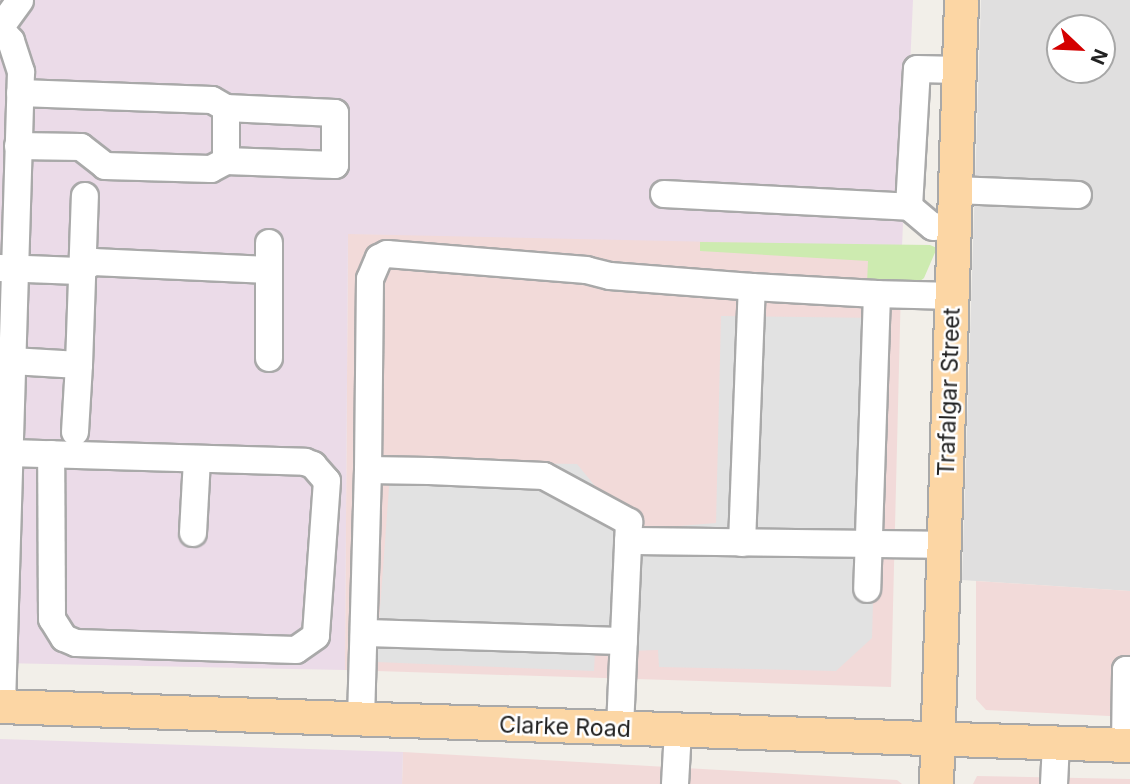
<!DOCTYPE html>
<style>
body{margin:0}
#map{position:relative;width:1130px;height:784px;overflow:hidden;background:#f2efe9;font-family:Inter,sans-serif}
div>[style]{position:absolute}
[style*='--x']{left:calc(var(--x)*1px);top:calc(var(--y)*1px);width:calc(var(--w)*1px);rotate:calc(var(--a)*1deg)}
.residential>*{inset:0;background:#e0dfdf}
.commercial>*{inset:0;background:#f2dad9}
.industrial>*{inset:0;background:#ebdbe8}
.grass>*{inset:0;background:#cdebb0}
.parking>*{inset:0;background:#e2e2e2}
.roads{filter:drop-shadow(2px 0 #a9a9a9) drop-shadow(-2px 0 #a9a9a9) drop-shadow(0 2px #a9a9a9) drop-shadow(0 -2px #a9a9a9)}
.minor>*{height:26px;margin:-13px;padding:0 13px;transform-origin:13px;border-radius:13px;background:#fff}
.major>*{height:33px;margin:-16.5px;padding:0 16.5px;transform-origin:16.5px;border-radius:16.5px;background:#fcd6a4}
span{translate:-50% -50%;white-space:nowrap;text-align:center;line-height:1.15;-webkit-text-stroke:5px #fff;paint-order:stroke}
.street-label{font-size:23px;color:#222}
.north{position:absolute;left:1046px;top:14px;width:70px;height:70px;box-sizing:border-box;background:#fff;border:2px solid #a7a7a7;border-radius:50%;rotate:113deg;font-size:19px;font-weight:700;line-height:28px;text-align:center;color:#222}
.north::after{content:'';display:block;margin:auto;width:24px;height:32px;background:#d40000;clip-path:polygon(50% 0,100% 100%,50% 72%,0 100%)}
</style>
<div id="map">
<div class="residential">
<div style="clip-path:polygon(evenodd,981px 0,1130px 0,1130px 591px,962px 580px,981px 0,1060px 28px,1102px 28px,1102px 70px,1060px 70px,1060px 28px)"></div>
</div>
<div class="commercial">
<div style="clip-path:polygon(348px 234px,568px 235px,902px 246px,891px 687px,345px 670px)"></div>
<div style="clip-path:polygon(976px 581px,1130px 591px,1130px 717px,986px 710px,976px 699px)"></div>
<div style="clip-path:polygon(403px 752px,897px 780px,902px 784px,402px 784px)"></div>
<div style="clip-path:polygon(977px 776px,1130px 779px,1130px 784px,973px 784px)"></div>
</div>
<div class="industrial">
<div style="clip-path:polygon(0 0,913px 0,902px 246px,348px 234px,345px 670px,0 663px)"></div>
<div style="clip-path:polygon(0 739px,403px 752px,402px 784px,0 784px)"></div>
</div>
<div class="grass">
<div style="clip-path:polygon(700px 242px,930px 245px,937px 248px,924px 278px,910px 289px,867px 283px,868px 261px,700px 251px)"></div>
</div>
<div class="parking">
<div style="clip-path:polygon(721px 316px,881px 318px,872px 638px,836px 671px,659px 667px,658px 650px,595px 652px,594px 671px,376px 662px,391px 461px,577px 464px,631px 530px,716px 523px)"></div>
</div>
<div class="roads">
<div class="minor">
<div style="--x:0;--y:28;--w:34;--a:-54"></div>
<div style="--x:0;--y:29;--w:16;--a:47"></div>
<div style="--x:11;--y:41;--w:33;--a:72"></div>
<div style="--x:21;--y:72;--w:634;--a:91.72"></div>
<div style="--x:18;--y:146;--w:63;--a:0.9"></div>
<div style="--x:81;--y:147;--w:31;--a:38"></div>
<div style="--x:105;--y:166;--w:106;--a:1.6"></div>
<div style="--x:211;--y:169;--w:17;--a:-28"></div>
<div style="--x:226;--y:161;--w:109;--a:2.1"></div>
<div style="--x:335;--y:165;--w:52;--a:-90"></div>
<div style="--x:335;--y:113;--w:109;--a:-177.4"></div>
<div style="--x:226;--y:108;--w:16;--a:-150"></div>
<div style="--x:212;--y:100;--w:192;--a:-177.9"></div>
<div style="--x:226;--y:161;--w:53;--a:-90"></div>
<div style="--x:955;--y:190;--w:123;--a:2.3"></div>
<div style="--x:664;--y:194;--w:245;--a:3"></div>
<div style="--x:954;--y:225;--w:21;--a:175"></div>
<div style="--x:933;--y:227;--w:31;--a:-140"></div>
<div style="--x:909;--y:207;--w:138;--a:-86.7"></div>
<div style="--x:917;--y:69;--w:42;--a:1.4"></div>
<div style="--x:0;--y:268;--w:79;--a:2.2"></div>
<div style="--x:79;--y:271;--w:17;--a:-33"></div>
<div style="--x:93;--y:262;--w:176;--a:2.6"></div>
<div style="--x:269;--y:270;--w:88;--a:90"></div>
<div style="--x:269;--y:270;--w:27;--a:-90"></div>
<div style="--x:877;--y:294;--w:75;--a:1.5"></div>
<div style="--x:12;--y:361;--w:67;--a:3.4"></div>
<div style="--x:79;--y:365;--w:169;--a:-88"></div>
<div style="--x:75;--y:432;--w:67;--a:-86.6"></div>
<div style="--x:0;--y:453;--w:9;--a:0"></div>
<div style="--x:9;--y:453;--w:296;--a:1.7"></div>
<div style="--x:305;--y:462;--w:9;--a:21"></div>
<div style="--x:313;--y:465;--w:21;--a:49"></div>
<div style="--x:327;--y:481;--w:155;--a:94.1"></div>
<div style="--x:316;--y:636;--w:24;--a:145"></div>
<div style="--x:296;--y:650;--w:220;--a:-178.2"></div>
<div style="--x:76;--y:643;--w:13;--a:-157"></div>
<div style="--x:64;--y:638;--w:22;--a:-122"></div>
<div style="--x:52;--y:619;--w:165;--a:-90.3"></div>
<div style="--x:368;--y:470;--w:191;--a:-89.4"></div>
<div style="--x:370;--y:279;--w:23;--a:-67"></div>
<div style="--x:379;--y:258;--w:9;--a:-27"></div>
<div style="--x:387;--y:254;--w:200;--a:4.6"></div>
<div style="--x:586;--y:270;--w:25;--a:14"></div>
<div style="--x:610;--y:276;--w:142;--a:4.4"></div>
<div style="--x:193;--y:533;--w:74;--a:-86.9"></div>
<div style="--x:628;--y:541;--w:316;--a:0.7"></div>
<div style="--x:742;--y:543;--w:256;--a:-87.8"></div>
<div style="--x:752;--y:287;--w:125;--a:3.2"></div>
<div style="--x:877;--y:294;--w:295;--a:91.9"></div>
<div style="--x:364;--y:633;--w:260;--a:1.8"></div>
<div style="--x:361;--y:720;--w:250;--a:-88.4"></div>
<div style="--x:368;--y:470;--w:61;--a:0.9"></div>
<div style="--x:429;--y:471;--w:115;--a:2.5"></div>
<div style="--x:544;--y:476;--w:97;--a:28.4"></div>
<div style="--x:629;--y:522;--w:207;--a:92.5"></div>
<div style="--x:1125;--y:745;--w:75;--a:-89.2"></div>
<div style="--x:1126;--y:670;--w:4;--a:0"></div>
<div style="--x:675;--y:784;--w:53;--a:-86.8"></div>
<div style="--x:1054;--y:784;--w:41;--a:-87.2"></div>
</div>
<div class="major">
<div style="--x:0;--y:706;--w:1131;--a:1.98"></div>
<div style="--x:936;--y:784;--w:784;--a:-88.17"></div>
</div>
</div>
<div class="street-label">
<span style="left:949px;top:392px;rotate:-88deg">Trafalgar Street</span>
<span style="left:565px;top:727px;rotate:2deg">Clarke Road</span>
</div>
<div class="north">N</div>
</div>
